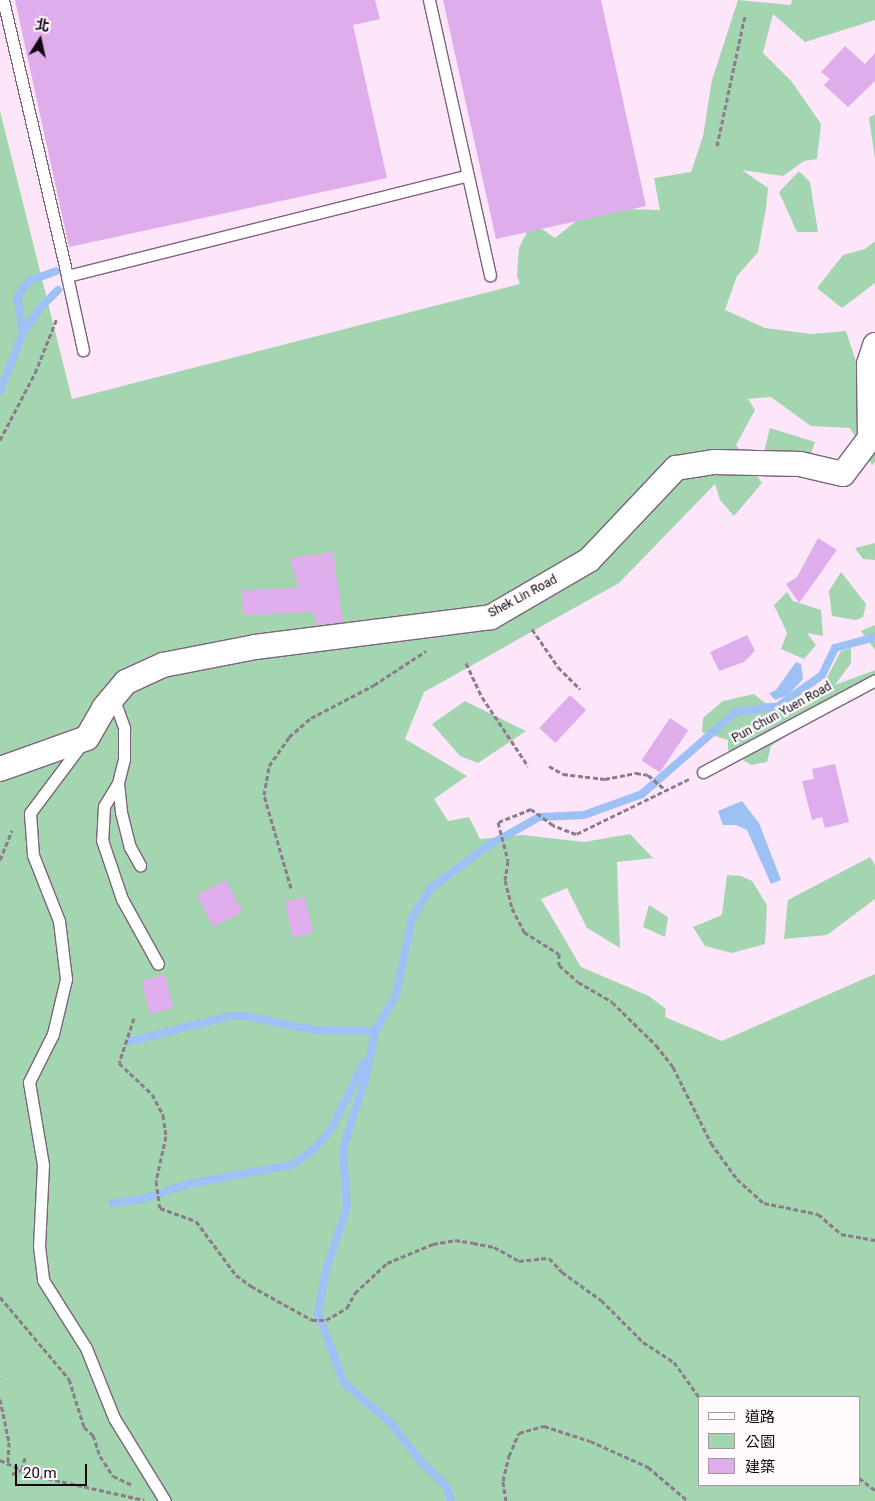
<!DOCTYPE html>
<meta charset="utf-8">
<style>
body{margin:0}
#map{position:relative;width:875px;height:1501px;overflow:hidden;background:#fde5fa;font-family:Roboto,"Noto Sans TC",sans-serif}
div>[style]{position:absolute}
[style*='--x']{left:calc(var(--x)*1px);top:calc(var(--y)*1px);width:calc(var(--w)*1px);rotate:calc(var(--a)*1deg)}
.green>*{inset:0;background:#a3d5b0}
.water>*{inset:0;background:#9dc1f4}
.stream>*{height:8px;margin:-4px;padding:0 4px;transform-origin:4px;border-radius:4px;background:#9dc1f4}
.building>*{inset:0;background:#dfadec;transform-origin:0 0}
.path>*{height:3px;margin-top:-1.5px;transform-origin:0;background:repeating-linear-gradient(90deg,#8c7b8a 0 5px,transparent 0 7.5px)}
.roads{filter:drop-shadow(1px 0 #7c637a) drop-shadow(-1px 0 #7c637a) drop-shadow(0 1px #7c637a) drop-shadow(0 -1px #7c637a)}
.lane>*{height:11px;margin:-5.5px;padding:0 5.5px;transform-origin:5.5px;border-radius:5.5px;background:#fff}
.street>*{height:24px;margin:-12px;padding:0 12px;transform-origin:12px;border-radius:12px;background:#fff}
span{translate:-50% -50%;white-space:nowrap;text-align:center;line-height:1.15;-webkit-text-stroke:4.5px #fff9fe;paint-order:stroke}
.street-label{font-size:12px;color:#110810}
.legend{position:absolute;left:698px;top:1396px;width:162px;height:90px;box-sizing:border-box;background:#fff9fe;border:1px solid #a0999f;margin:0;padding:6px 9px;list-style:none;font-size:15px;color:#110810}
.legend li{display:flex;align-items:center;gap:10px;height:25px}
.legend b{width:25px;border:1px solid #a0999f}
.north{position:absolute;left:15px;top:15px;width:50px;height:50px;-webkit-text-stroke:4px #fff9fe;paint-order:stroke;rotate:10deg;font-size:14px;font-weight:700;line-height:20px;text-align:center;color:#110810}
.north::after{content:'';display:block;margin:auto;width:18px;height:22px;background:#110810;clip-path:polygon(50% 0,100% 100%,50% 72%,0 100%)}
.scale{position:absolute;left:15px;top:1464px;width:72px;height:22px;box-sizing:border-box;border:2px solid #110810;border-top:0;padding-left:6px;font-size:15px;line-height:18px;white-space:nowrap;color:#110810;-webkit-text-stroke:4px #fff9fe;paint-order:stroke}
</style>
<div id="map">
<div class="green">
<div style="clip-path:polygon(evenodd,738px 0,791px 5px,792px 0,875px 0,875px 20px,805px 42px,773px 14px,763px 53px,792px 82px,821px 124px,817px 159px,804px 161px,783px 176px,742px 170px,768px 188px,766px 208px,758px 252px,737px 276px,725px 310px,765px 328px,811px 334px,846px 331px,875px 419px,875px 462px,872px 465px,850px 428px,811px 426px,771px 397px,748px 399px,755px 410px,736px 445px,762px 483px,734px 516px,720px 500px,715px 484px,619px 583px,424px 692px,405px 739px,467px 776px,434px 799px,448px 821px,469px 817px,480px 839px,522px 835px,584px 842px,630px 834px,653px 858px,617px 862px,620px 948px,587px 928px,567px 888px,541px 899px,581px 967px,649px 996px,666px 1009px,665px 1017px,722px 1041px,875px 974px,875px 1501px,0 1501px,0 111px,72px 399px,520px 284px,517px 276px,519px 248px,532px 222px,555px 238px,592px 208px,660px 210px,654px 178px,691px 172px,703px 136px,712px 80px,738px 0,699px 1397px,859px 1397px,859px 1485px,699px 1485px,699px 1397px)"></div>
<div style="clip-path:polygon(875px 114px,875px 159px,869px 118px)"></div>
<div style="clip-path:polygon(799px 171px,810px 182px,818px 232px,797px 232px,779px 192px)"></div>
<div style="clip-path:polygon(875px 241px,875px 283px,842px 308px,817px 288px,843px 255px,865px 249px)"></div>
<div style="clip-path:polygon(770px 428px,815px 442px,803px 477px,778px 477px,764px 452px)"></div>
<div style="clip-path:polygon(875px 543px,875px 560px,863px 559px,855px 548px)"></div>
<div style="clip-path:polygon(841px 572px,866px 604px,863px 617px,856px 620px,832px 616px,829px 591px)"></div>
<div style="clip-path:polygon(787px 592px,793px 601px,821px 610px,823px 636px,807px 633px,816px 645px,804px 659px,781px 649px,787px 633px,774px 605px)"></div>
<div style="clip-path:polygon(875px 625px,875px 650px,861px 631px)"></div>
<div style="clip-path:polygon(851px 648px,851px 663px,835px 685px,875px 670px,875px 680px,851px 700px,820px 714px,771px 746px,767px 762px,751px 765px,728px 750px,728px 740px,702px 732px,703px 718px,723px 701px,754px 694px,765px 703px,793px 703px,824px 683px,841px 651px)"></div>
<div style="clip-path:polygon(465px 701px,526px 731px,478px 763px,460px 756px,432px 724px)"></div>
<div style="clip-path:polygon(870px 857px,875px 865px,875px 899px,827px 935px,784px 939px,788px 900px)"></div>
<div style="clip-path:polygon(727px 875px,741px 876px,752px 881px,767px 905px,765px 944px,732px 953px,705px 946px,693px 927px,722px 915px)"></div>
<div style="clip-path:polygon(649px 905px,668px 917px,665px 937px,643px 927px)"></div>
</div>
<div class="water">
<div style="clip-path:polygon(796px 662px,801px 664px,803px 679px,788px 695px,775px 700px,769px 693px,776px 690px)"></div>
<div style="clip-path:polygon(742px 801px,759px 823px,781px 880px,771px 884px,747px 830px,736px 825px,723px 825px,718px 811px)"></div>
</div>
<div class="stream">
<div style="--x:23;--y:333;--w:29;--a:-56"></div>
<div style="--x:39;--y:309;--w:27;--a:-45"></div>
<div style="--x:0;--y:391;--w:62;--a:-68.4"></div>
<div style="--x:23;--y:333;--w:36;--a:-99"></div>
<div style="--x:17;--y:297;--w:20;--a:-53"></div>
<div style="--x:29;--y:281;--w:29;--a:-20"></div>
<div style="--x:131;--y:1041;--w:102;--a:-14.2"></div>
<div style="--x:230;--y:1016;--w:15;--a:0"></div>
<div style="--x:245;--y:1016;--w:71;--a:11.3"></div>
<div style="--x:315;--y:1030;--w:60;--a:1"></div>
<div style="--x:375;--y:1031;--w:4;--a:104"></div>
<div style="--x:113;--y:1203;--w:26;--a:-7"></div>
<div style="--x:139;--y:1200;--w:52;--a:-18.1"></div>
<div style="--x:188;--y:1184;--w:106;--a:-10.4"></div>
<div style="--x:292;--y:1165;--w:29;--a:-36"></div>
<div style="--x:315;--y:1148;--w:26;--a:-50"></div>
<div style="--x:332;--y:1128;--w:73;--a:-64.1"></div>
<div style="--x:451;--y:1501;--w:16;--a:-108"></div>
<div style="--x:446;--y:1486;--w:40;--a:-135"></div>
<div style="--x:418;--y:1458;--w:43;--a:-127.4"></div>
<div style="--x:392;--y:1424;--w:63;--a:-139.5"></div>
<div style="--x:344;--y:1383;--w:75;--a:-110.4"></div>
<div style="--x:318;--y:1313;--w:44;--a:-79.5"></div>
<div style="--x:326;--y:1270;--w:66;--a:-71.6"></div>
<div style="--x:347;--y:1207;--w:58;--a:-93.9"></div>
<div style="--x:343;--y:1149;--w:77;--a:-72.5"></div>
<div style="--x:366;--y:1076;--w:46;--a:-78.7"></div>
<div style="--x:375;--y:1031;--w:42;--a:-59.7"></div>
<div style="--x:396;--y:995;--w:79;--a:-78.3"></div>
<div style="--x:412;--y:918;--w:36;--a:-58"></div>
<div style="--x:431;--y:888;--w:69;--a:-36.7"></div>
<div style="--x:486;--y:847;--w:61;--a:-29.5"></div>
<div style="--x:539;--y:817;--w:45;--a:-2.5"></div>
<div style="--x:584;--y:815;--w:62;--a:-19.9"></div>
<div style="--x:642;--y:794;--w:125;--a:-41.1"></div>
<div style="--x:736;--y:712;--w:41;--a:-7"></div>
<div style="--x:777;--y:707;--w:55;--a:-35.4"></div>
<div style="--x:822;--y:675;--w:30;--a:-64"></div>
<div style="--x:835;--y:648;--w:41;--a:-15.4"></div>
</div>
<div class="building">
<div style="clip-path:polygon(15px 0,375px 0,380px 19px,353px 25px,387px 178px,69px 247px)"></div>
<div style="clip-path:polygon(443px 0,601px 0,646px 206px,496px 239px)"></div>
<div style="clip-path:polygon(845px 46px,865px 64px,875px 53px,875px 81px,848px 107px,824px 85px,830px 79px,821px 72px)"></div>
<div style="clip-path:polygon(818px 538px,837px 550px,799px 603px,786px 584px,797px 577px)"></div>
<div style="clip-path:polygon(333px 552px,343px 622px,316px 625px,314px 612px,243px 615px,242px 590px,298px 588px,290px 558px)"></div>
<div style="clip-path:polygon(747px 635px,755px 651px,744px 662px,719px 671px,710px 652px)"></div>
<div style="left:570px;top:695px;width:22px;height:45px;rotate:43deg"></div>
<div style="left:670px;top:718px;width:22px;height:51px;rotate:34deg"></div>
<div style="clip-path:polygon(835px 764px,849px 822px,825px 828px,822px 817px,812px 820px,802px 781px,814px 779px,812px 769px)"></div>
<div style="left:226px;top:880px;width:36px;height:33px;rotate:63deg"></div>
<div style="left:305px;top:897px;width:37px;height:21px;rotate:77deg"></div>
<div style="left:165px;top:975px;width:34px;height:24px;rotate:76deg"></div>
</div>
<div class="path">
<div style="--x:717;--y:146;--w:134;--a:-77.9"></div>
<div style="--x:0;--y:440;--w:76;--a:-62.4"></div>
<div style="--x:35;--y:373;--w:59;--a:-68.2"></div>
<div style="--x:532;--y:629;--w:46;--a:55.6"></div>
<div style="--x:558;--y:667;--w:31;--a:45"></div>
<div style="--x:466;--y:663;--w:38;--a:65"></div>
<div style="--x:482;--y:697;--w:83;--a:56.3"></div>
<div style="--x:549;--y:766;--w:16;--a:30"></div>
<div style="--x:563;--y:774;--w:42;--a:6.8"></div>
<div style="--x:605;--y:779;--w:32;--a:-11"></div>
<div style="--x:636;--y:773;--w:12;--a:9"></div>
<div style="--x:648;--y:775;--w:23;--a:40"></div>
<div style="--x:689;--y:779;--w:126;--a:154"></div>
<div style="--x:576;--y:834;--w:25;--a:-159"></div>
<div style="--x:553;--y:825;--w:27;--a:-144"></div>
<div style="--x:531;--y:809;--w:35;--a:158"></div>
<div style="--x:498;--y:822;--w:40;--a:75.6"></div>
<div style="--x:508;--y:861;--w:19;--a:99"></div>
<div style="--x:505;--y:880;--w:29;--a:76"></div>
<div style="--x:512;--y:908;--w:27;--a:63"></div>
<div style="--x:524;--y:932;--w:41;--a:32.2"></div>
<div style="--x:559;--y:954;--w:11;--a:90"></div>
<div style="--x:559;--y:965;--w:25;--a:42"></div>
<div style="--x:578;--y:982;--w:39;--a:30"></div>
<div style="--x:612;--y:1002;--w:62;--a:44.3"></div>
<div style="--x:656;--y:1045;--w:28;--a:52"></div>
<div style="--x:673;--y:1067;--w:85;--a:63.4"></div>
<div style="--x:711;--y:1143;--w:44;--a:54.2"></div>
<div style="--x:737;--y:1179;--w:36;--a:42"></div>
<div style="--x:764;--y:1203;--w:55;--a:11.5"></div>
<div style="--x:818;--y:1214;--w:30;--a:41"></div>
<div style="--x:841;--y:1234;--w:35;--a:10"></div>
<div style="--x:0;--y:860;--w:32;--a:-68"></div>
<div style="--x:291;--y:888;--w:97;--a:-106.2"></div>
<div style="--x:264;--y:795;--w:29;--a:-80"></div>
<div style="--x:269;--y:766;--w:35;--a:-55"></div>
<div style="--x:289;--y:737;--w:29;--a:-41"></div>
<div style="--x:311;--y:718;--w:71;--a:-27.6"></div>
<div style="--x:374;--y:685;--w:62;--a:-33.2"></div>
<div style="--x:134;--y:1018;--w:47;--a:108.4"></div>
<div style="--x:119;--y:1063;--w:45;--a:43.2"></div>
<div style="--x:152;--y:1094;--w:24;--a:62"></div>
<div style="--x:163;--y:1115;--w:21;--a:82"></div>
<div style="--x:166;--y:1136;--w:46;--a:102.5"></div>
<div style="--x:156;--y:1181;--w:27;--a:82"></div>
<div style="--x:160;--y:1208;--w:38;--a:20"></div>
<div style="--x:196;--y:1221;--w:67;--a:53.5"></div>
<div style="--x:236;--y:1275;--w:19;--a:36"></div>
<div style="--x:251;--y:1286;--w:70;--a:29.1"></div>
<div style="--x:312;--y:1320;--w:14;--a:0"></div>
<div style="--x:326;--y:1320;--w:24;--a:-30"></div>
<div style="--x:347;--y:1308;--w:17;--a:-62"></div>
<div style="--x:355;--y:1293;--w:44;--a:-43.2"></div>
<div style="--x:387;--y:1263;--w:50;--a:-22.4"></div>
<div style="--x:433;--y:1244;--w:22;--a:-10"></div>
<div style="--x:455;--y:1240;--w:18;--a:9"></div>
<div style="--x:473;--y:1243;--w:21;--a:11"></div>
<div style="--x:494;--y:1247;--w:29;--a:29"></div>
<div style="--x:519;--y:1261;--w:30;--a:-6"></div>
<div style="--x:549;--y:1258;--w:19;--a:47"></div>
<div style="--x:562;--y:1272;--w:48;--a:35.7"></div>
<div style="--x:601;--y:1300;--w:59;--a:45"></div>
<div style="--x:643;--y:1342;--w:37;--a:33"></div>
<div style="--x:674;--y:1362;--w:43;--a:54.5"></div>
<div style="--x:0;--y:1297;--w:107;--a:49.9"></div>
<div style="--x:69;--y:1379;--w:50;--a:72.6"></div>
<div style="--x:84;--y:1427;--w:12;--a:42"></div>
<div style="--x:93;--y:1435;--w:22;--a:72"></div>
<div style="--x:100;--y:1456;--w:24;--a:57"></div>
<div style="--x:113;--y:1476;--w:21;--a:25"></div>
<div style="--x:0;--y:1379;--w:1;--a:-90"></div>
<div style="--x:0;--y:1399;--w:44;--a:78.2"></div>
<div style="--x:9;--y:1442;--w:20;--a:93"></div>
<div style="--x:0;--y:1460;--w:36;--a:24"></div>
<div style="--x:33;--y:1475;--w:114;--a:12.7"></div>
<div style="--x:12;--y:1474;--w:11;--a:-22"></div>
<div style="--x:22;--y:1470;--w:13;--a:-77"></div>
<div style="--x:859;--y:1478;--w:20;--a:37"></div>
<div style="--x:506;--y:1501;--w:20;--a:-99"></div>
<div style="--x:503;--y:1481;--w:26;--a:-77"></div>
<div style="--x:509;--y:1456;--w:25;--a:-67"></div>
<div style="--x:519;--y:1433;--w:26;--a:-16"></div>
<div style="--x:544;--y:1426;--w:48;--a:18.1"></div>
<div style="--x:590;--y:1441;--w:64;--a:24.1"></div>
<div style="--x:648;--y:1467;--w:52;--a:40.4"></div>
</div>
<div class="roads">
<div class="lane">
<div style="--x:3;--y:0;--w:283;--a:76.9"></div>
<div style="--x:67;--y:276;--w:411;--a:-14.1"></div>
<div style="--x:429;--y:0;--w:282;--a:77.5"></div>
<div style="--x:67;--y:276;--w:76;--a:77.8"></div>
<div style="--x:113;--y:697;--w:33;--a:70"></div>
<div style="--x:124;--y:728;--w:31;--a:90"></div>
<div style="--x:124;--y:759;--w:25;--a:104"></div>
<div style="--x:118;--y:783;--w:27;--a:121"></div>
<div style="--x:104;--y:806;--w:34;--a:93"></div>
<div style="--x:102;--y:840;--w:62;--a:71.3"></div>
<div style="--x:122;--y:899;--w:74;--a:61"></div>
<div style="--x:81;--y:745;--w:85;--a:126.9"></div>
<div style="--x:30;--y:813;--w:42;--a:85.9"></div>
<div style="--x:33;--y:855;--w:71;--a:68.5"></div>
<div style="--x:59;--y:921;--w:58;--a:83.1"></div>
<div style="--x:66;--y:979;--w:57;--a:103.3"></div>
<div style="--x:53;--y:1034;--w:54;--a:116.6"></div>
<div style="--x:29;--y:1082;--w:84;--a:80.4"></div>
<div style="--x:43;--y:1165;--w:81;--a:92.8"></div>
<div style="--x:39;--y:1246;--w:34;--a:83"></div>
<div style="--x:43;--y:1280;--w:80;--a:57.7"></div>
<div style="--x:86;--y:1348;--w:75;--a:68.2"></div>
<div style="--x:114;--y:1418;--w:97;--a:58.4"></div>
<div style="--x:703;--y:772;--w:195;--a:-28.1"></div>
<div style="--x:118;--y:783;--w:29;--a:84"></div>
<div style="--x:121;--y:812;--w:36;--a:76"></div>
<div style="--x:130;--y:847;--w:21;--a:61"></div>
</div>
<div class="street">
<div style="--x:0;--y:769;--w:92;--a:-19.6"></div>
<div style="--x:87;--y:738;--w:34;--a:-60"></div>
<div style="--x:104;--y:708;--w:34;--a:-50"></div>
<div style="--x:126;--y:682;--w:41;--a:-24.7"></div>
<div style="--x:163;--y:665;--w:94;--a:-11.1"></div>
<div style="--x:255;--y:647;--w:238;--a:-7.2"></div>
<div style="--x:491;--y:617;--w:113;--a:-30.2"></div>
<div style="--x:589;--y:560;--w:127;--a:-46.6"></div>
<div style="--x:676;--y:468;--w:39;--a:-9"></div>
<div style="--x:715;--y:462;--w:85;--a:1.3"></div>
<div style="--x:800;--y:464;--w:44;--a:13.1"></div>
<div style="--x:843;--y:474;--w:45;--a:-53.1"></div>
<div style="--x:870;--y:438;--w:74;--a:-90.8"></div>
<div style="--x:869;--y:364;--w:20;--a:-72"></div>
</div>
</div>
<div class="street-label">
<span style="left:523px;top:597px;rotate:-28deg">Shek Lin Road</span>
<span style="left:782px;top:713px;rotate:-29deg">Pun Chun Yuen Road</span>
</div>
<ul class="legend">
<li><b style="height:6px;background:#fff"></b>道路</li>
<li><b style="height:14px;background:#a3d5b0"></b>公園</li>
<li><b style="height:14px;background:#dfadec"></b>建築</li>
</ul>
<div class="north">北</div>
<div class="scale">20 m</div>
</div>
